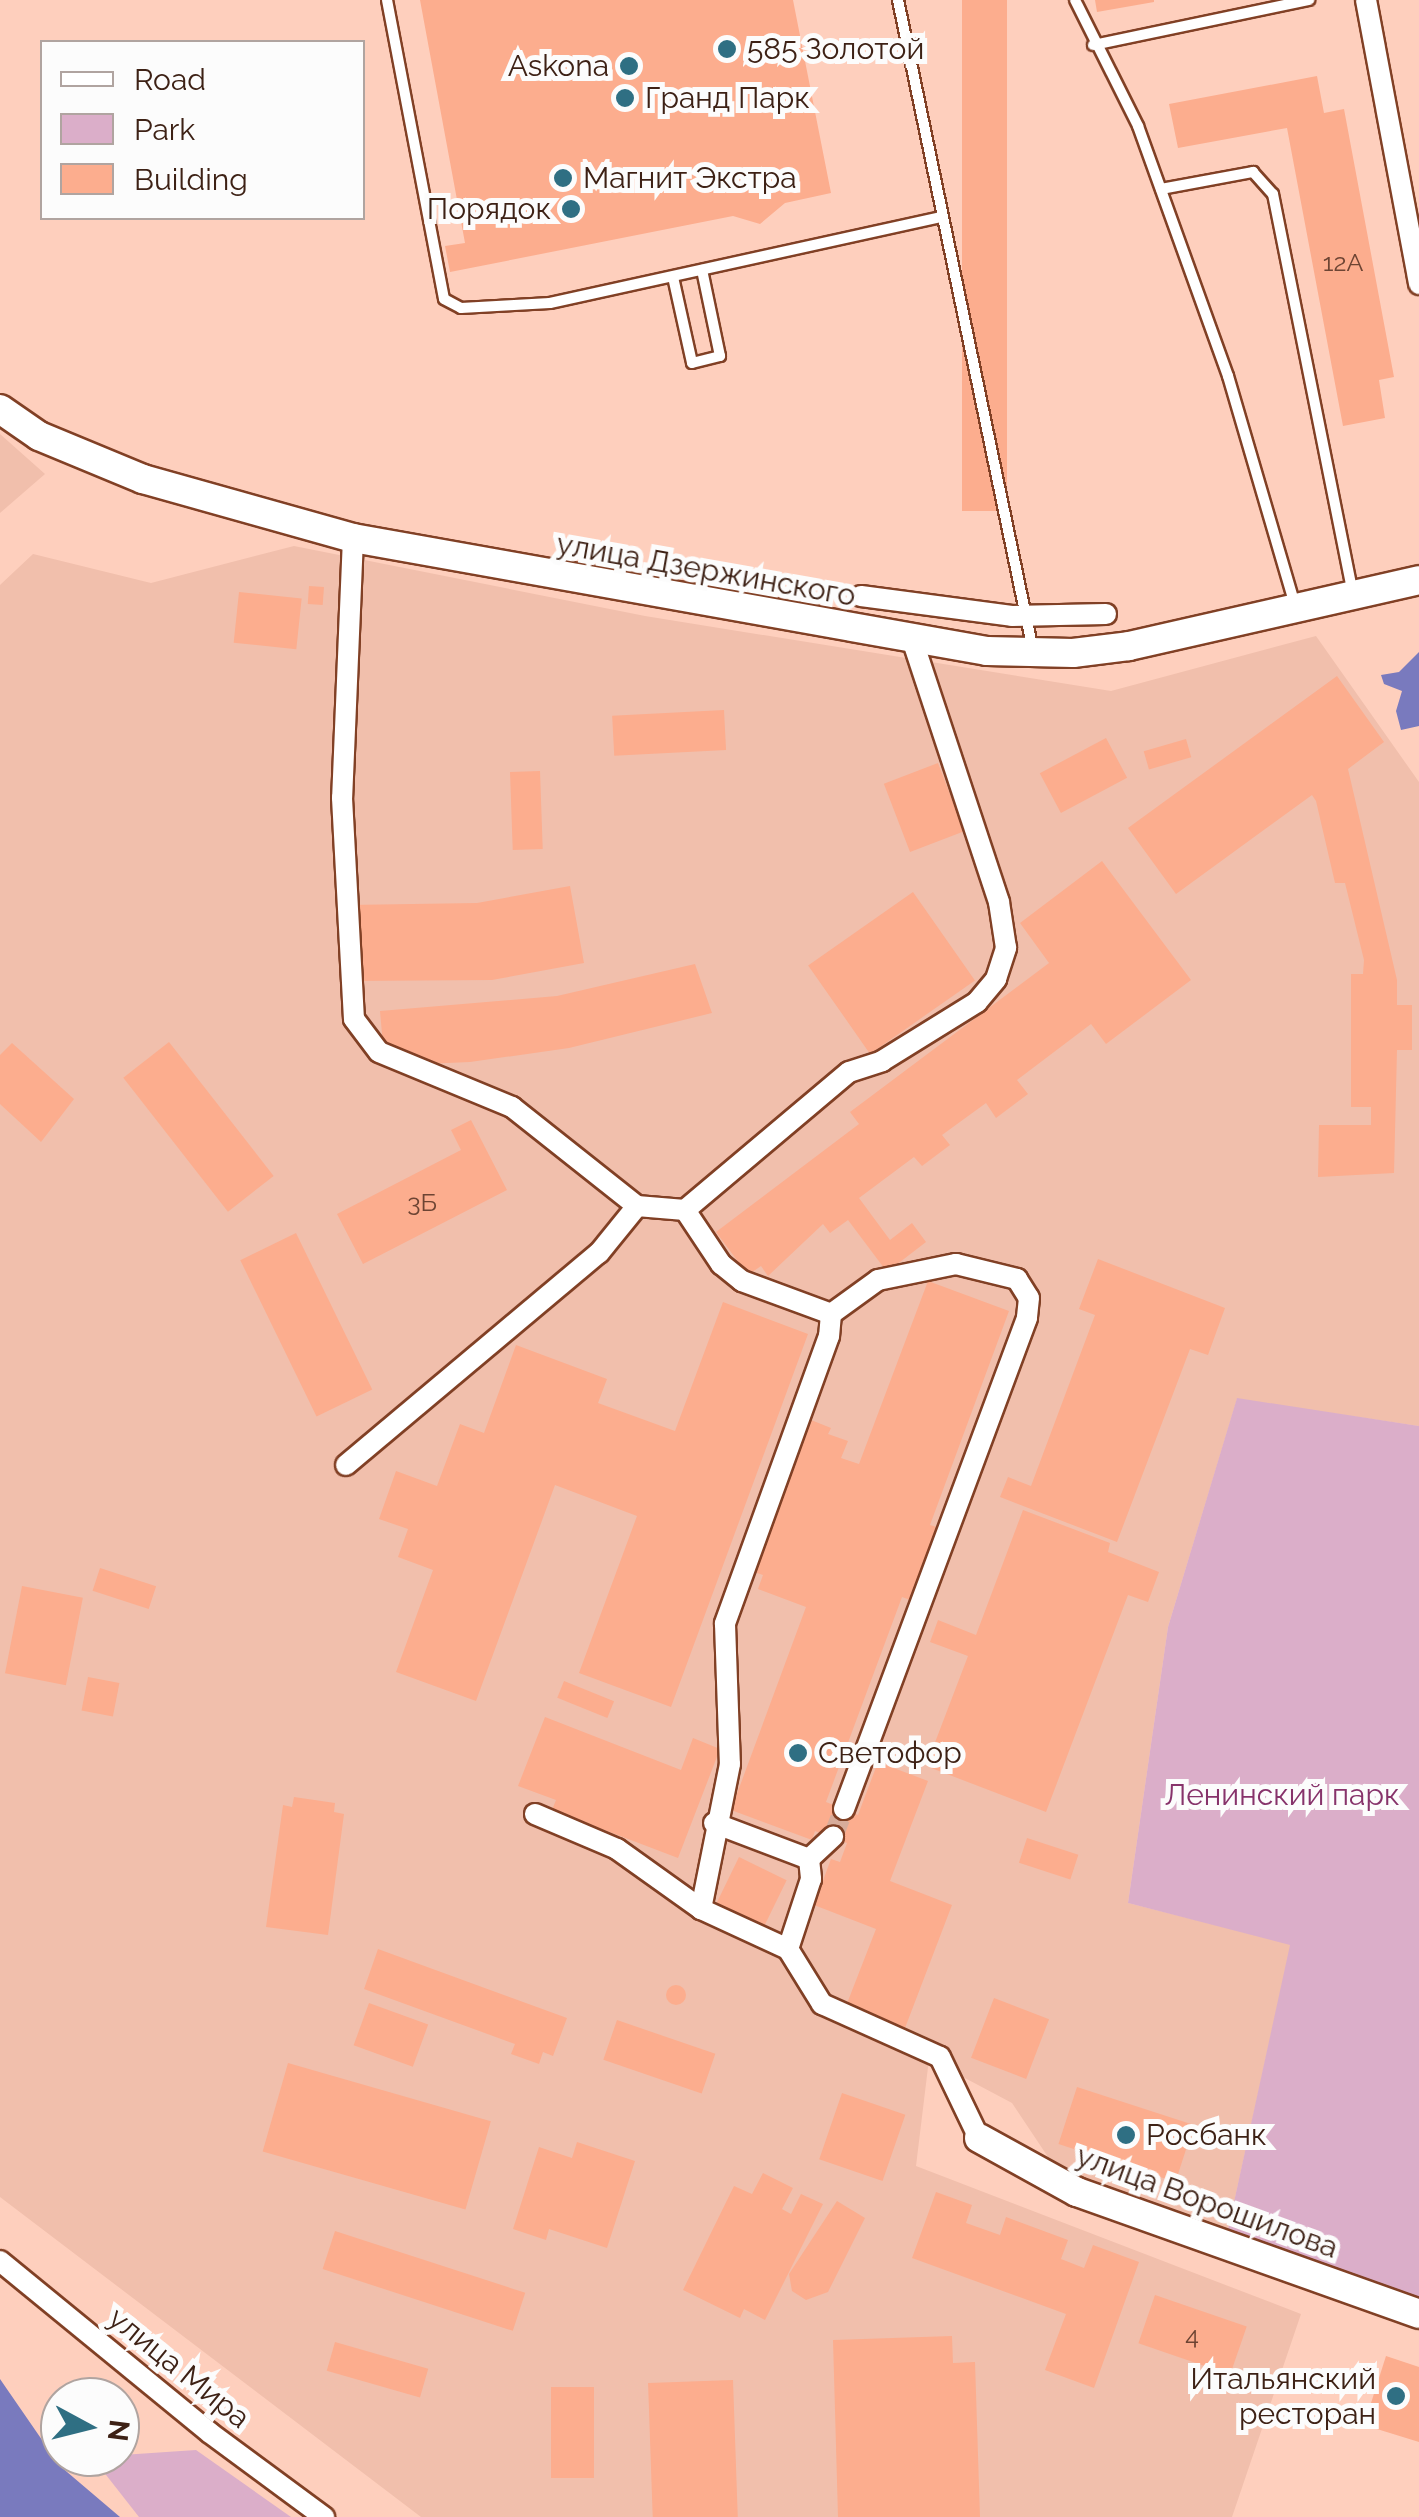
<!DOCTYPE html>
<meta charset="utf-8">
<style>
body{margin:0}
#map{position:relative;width:1419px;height:2517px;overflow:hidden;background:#fecfbd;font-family:Raleway,sans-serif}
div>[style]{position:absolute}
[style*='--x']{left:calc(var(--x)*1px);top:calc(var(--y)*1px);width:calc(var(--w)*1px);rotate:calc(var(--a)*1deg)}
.built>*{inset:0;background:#f1bfac}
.green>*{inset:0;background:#dbaec9}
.water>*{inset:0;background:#797abe}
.building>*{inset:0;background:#fcad8e;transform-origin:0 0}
.round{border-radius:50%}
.street-tunnel>*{height:20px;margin-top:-10px;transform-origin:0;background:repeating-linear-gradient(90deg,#d7ac9b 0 20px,transparent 0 30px)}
.roads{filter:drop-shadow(2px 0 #814025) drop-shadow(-2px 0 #814025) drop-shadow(0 2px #814025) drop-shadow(0 -2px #814025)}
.lane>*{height:10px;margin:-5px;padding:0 5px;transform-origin:5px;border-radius:5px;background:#fff}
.street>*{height:20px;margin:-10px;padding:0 10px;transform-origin:10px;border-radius:10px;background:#fff}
.secondary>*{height:28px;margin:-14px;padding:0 14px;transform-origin:14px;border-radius:14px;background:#fff}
.dots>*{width:28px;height:28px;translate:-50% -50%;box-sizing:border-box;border:5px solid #fcfcfc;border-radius:50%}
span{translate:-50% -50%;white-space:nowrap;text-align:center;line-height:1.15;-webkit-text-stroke:10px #fcfcfc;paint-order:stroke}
.number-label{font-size:25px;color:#6d4433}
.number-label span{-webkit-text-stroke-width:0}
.poi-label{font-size:30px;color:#3d2115}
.left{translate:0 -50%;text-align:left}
.right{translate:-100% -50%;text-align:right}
.street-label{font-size:30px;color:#3d2115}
.park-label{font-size:30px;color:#87336b}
.legend{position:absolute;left:40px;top:40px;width:325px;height:180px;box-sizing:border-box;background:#fcfcfc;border:2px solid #b0a4a0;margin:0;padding:12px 18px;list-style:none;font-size:30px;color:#3d2115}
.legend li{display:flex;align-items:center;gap:20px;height:50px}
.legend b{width:50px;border:2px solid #b0a4a0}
.north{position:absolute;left:40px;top:2377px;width:100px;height:100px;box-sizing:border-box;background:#fcfcfc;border:2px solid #b0a4a0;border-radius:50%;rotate:97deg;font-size:28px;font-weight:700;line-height:40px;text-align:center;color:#3d2115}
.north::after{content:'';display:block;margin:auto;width:35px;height:45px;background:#2f6f83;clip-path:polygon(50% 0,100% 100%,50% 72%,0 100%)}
</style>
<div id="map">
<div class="built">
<div style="clip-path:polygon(0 434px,45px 474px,0 513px)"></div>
<div style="clip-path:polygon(294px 546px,645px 616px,1111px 691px,1316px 636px,1419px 782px,1419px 1426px,1237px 1399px,1168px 1627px,1128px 1903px,1291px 1944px,1227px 2234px,1054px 2166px,1012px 2103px,929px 2059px,916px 2166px,1301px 2314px,1232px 2517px,421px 2517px,0 2197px,0 585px,33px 554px,151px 583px)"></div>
</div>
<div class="green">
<div style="clip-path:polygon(1237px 1398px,1419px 1426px,1419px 2300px,1227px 2234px,1290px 1945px,1128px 1903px,1168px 1627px)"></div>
<div style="clip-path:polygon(196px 2450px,291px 2517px,139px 2517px,92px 2457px)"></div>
</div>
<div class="water">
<div style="clip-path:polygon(1419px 652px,1419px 726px,1401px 730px,1396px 711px,1402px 691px,1384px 684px,1381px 675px,1399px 672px)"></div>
<div style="clip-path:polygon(0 2379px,60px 2466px,120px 2517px,0 2517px)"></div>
</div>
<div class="building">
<div style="clip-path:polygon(420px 0,793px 0,831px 193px,785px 203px,760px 224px,733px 216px,450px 272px,445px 246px,465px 243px)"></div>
<div style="left:962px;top:0;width:45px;height:511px"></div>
<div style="clip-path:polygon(1095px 0,1154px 0,1154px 2px,1097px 12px)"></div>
<div style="clip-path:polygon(1317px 76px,1324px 113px,1344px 109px,1394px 377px,1379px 380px,1385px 418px,1343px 426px,1287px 128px,1178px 148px,1169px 104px)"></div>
<div style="left:309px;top:586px;width:15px;height:18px;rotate:4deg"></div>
<div style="left:239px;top:592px;width:63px;height:51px;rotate:6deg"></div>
<div style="clip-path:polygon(1337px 676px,1384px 742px,1348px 769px,1397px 980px,1397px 1005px,1412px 1005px,1412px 1050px,1397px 1050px,1394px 1173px,1318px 1177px,1319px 1125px,1371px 1125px,1371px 1107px,1351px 1107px,1351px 974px,1363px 974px,1364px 960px,1345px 883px,1335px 883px,1316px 801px,1312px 795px,1176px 894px,1128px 828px)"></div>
<div style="left:724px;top:710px;width:40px;height:112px;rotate:87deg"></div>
<div style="left:1106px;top:738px;width:45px;height:75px;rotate:62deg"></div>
<div style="left:1186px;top:739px;width:19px;height:44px;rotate:74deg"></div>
<div style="left:938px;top:763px;width:73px;height:58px;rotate:69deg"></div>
<div style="left:540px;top:771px;width:78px;height:30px;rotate:88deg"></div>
<div style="clip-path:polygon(1102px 861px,1191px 980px,1106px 1044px,1091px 1024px,1017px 1080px,1028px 1094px,996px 1118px,986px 1103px,942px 1135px,950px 1145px,922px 1166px,914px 1157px,859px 1198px,890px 1240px,912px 1223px,926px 1242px,887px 1272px,848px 1220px,830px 1233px,823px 1224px,768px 1276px,761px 1266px,748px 1275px,716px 1232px,859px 1124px,850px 1112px,1049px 963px,1020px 923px)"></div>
<div style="clip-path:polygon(570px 886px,584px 963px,492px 980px,353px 981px,348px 905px,477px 903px)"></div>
<div style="left:913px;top:892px;width:108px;height:128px;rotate:55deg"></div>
<div style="clip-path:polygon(695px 964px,712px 1013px,569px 1048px,470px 1062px,424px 1064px,383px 1045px,380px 1011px,557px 996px)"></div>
<div style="left:169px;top:1042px;width:170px;height:58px;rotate:52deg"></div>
<div style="clip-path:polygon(12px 1043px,74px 1099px,41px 1142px,0 1104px,0 1055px)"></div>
<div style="clip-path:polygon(471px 1120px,507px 1190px,363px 1264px,337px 1214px,461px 1150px,451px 1130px)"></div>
<div style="left:296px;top:1233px;width:174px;height:62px;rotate:64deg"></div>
<div style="clip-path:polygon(1098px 1259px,1225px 1308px,1208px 1355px,1190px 1349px,1117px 1542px,1000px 1497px,1008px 1477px,1031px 1486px,1095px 1315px,1079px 1309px)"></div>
<div style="clip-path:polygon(928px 1281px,1009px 1311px,930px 1525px,940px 1528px,913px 1601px,902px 1597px,826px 1802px,858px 1815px,878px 1762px,928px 1781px,890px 1881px,952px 1905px,905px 2028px,846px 2006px,876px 1929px,814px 1905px,831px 1859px,840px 1862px,847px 1843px,815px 1831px,812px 1840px,731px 1810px,806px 1607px,758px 1589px,763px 1575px,751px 1571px,799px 1441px,811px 1420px,831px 1428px,828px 1434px,848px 1441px,841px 1458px,859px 1464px)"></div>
<div style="clip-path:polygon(723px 1302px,808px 1334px,671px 1707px,579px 1673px,637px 1516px,555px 1485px,476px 1701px,396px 1672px,433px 1570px,398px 1557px,408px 1529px,379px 1519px,396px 1471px,437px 1486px,460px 1424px,484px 1433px,516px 1345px,607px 1379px,598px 1403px,675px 1431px)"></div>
<div style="clip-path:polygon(1023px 1510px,1110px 1543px,1108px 1552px,1159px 1572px,1148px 1602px,1128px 1595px,1046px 1812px,926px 1766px,968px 1656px,930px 1642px,938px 1620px,976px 1635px)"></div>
<div style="left:100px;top:1568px;width:59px;height:24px;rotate:18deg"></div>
<div style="left:22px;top:1586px;width:62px;height:89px;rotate:11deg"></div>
<div style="left:88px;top:1677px;width:32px;height:34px;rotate:11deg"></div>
<div style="left:564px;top:1681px;width:54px;height:18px;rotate:22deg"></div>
<div style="clip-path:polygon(545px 1717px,681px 1770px,693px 1738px,720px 1749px,678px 1858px,552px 1810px,556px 1800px,518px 1786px)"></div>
<div style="clip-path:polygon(294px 1797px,335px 1803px,334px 1812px,344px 1814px,328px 1935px,266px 1927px,283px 1805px,292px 1807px)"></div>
<div style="left:1027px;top:1838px;width:54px;height:26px;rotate:18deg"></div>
<div style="left:739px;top:1857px;width:53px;height:53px;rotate:26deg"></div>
<div style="clip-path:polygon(378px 1949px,567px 2018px,553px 2056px,543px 2052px,539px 2064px,511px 2054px,515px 2044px,364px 1989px)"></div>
<div class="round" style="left:666px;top:1985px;width:20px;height:20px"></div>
<div style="left:994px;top:1998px;width:59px;height:64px;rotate:21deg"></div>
<div style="left:369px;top:2003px;width:63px;height:45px;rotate:20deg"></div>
<div style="left:617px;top:2020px;width:104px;height:42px;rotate:19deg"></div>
<div style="left:288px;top:2063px;width:211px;height:92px;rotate:16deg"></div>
<div style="left:1077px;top:2087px;width:123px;height:60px;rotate:18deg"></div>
<div style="left:842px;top:2093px;width:67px;height:70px;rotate:19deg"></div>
<div style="clip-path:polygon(577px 2142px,635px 2161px,607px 2248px,549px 2229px,546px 2240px,513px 2229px,539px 2147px,572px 2158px)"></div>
<div style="clip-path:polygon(763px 2173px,793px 2188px,782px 2209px,791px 2214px,801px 2194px,823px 2204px,765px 2320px,744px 2309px,740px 2318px,683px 2290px,734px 2186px,752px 2194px)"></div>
<div style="clip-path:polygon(936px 2192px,972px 2205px,966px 2223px,1000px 2235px,1006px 2217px,1068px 2240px,1061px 2259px,1084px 2268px,1093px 2245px,1139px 2262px,1094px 2388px,1045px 2370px,1066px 2314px,912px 2258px)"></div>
<div style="clip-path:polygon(837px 2201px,865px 2218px,828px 2292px,806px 2300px,792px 2291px,789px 2274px)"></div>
<div style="left:335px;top:2231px;width:200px;height:40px;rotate:18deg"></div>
<div style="left:1155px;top:2295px;width:97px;height:51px;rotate:19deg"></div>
<div style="clip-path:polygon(952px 2336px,953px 2363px,975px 2362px,980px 2517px,838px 2517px,833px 2340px)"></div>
<div style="left:335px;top:2342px;width:97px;height:30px;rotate:16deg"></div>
<div style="clip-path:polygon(1386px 2356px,1419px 2367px,1419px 2442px,1364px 2425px)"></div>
<div style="left:733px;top:2380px;width:137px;height:85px;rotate:88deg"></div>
<div style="left:551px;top:2387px;width:43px;height:91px"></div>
</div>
<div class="street-tunnel">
<div style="--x:833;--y:1837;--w:30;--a:-69"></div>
</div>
<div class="roads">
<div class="lane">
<div style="--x:387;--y:0;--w:304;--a:79.2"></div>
<div style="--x:444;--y:299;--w:19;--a:28"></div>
<div style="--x:461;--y:308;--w:89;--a:-3.2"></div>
<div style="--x:550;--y:303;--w:401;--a:-12.4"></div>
<div style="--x:898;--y:0;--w:664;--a:78.27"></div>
<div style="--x:1075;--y:0;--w:141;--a:63.4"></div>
<div style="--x:1138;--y:126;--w:266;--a:70.2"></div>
<div style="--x:1228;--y:376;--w:242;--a:73.7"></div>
<div style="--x:1093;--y:45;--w:221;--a:-11.8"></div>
<div style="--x:1161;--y:189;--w:94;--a:-10.5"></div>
<div style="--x:1253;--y:172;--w:30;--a:48"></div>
<div style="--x:1273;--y:194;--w:409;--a:78.7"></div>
<div style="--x:673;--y:277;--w:88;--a:77.5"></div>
<div style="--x:692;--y:363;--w:29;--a:-14"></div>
<div style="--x:720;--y:356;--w:88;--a:-101.8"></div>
</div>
<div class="street">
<div style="--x:1366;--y:0;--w:289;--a:79.4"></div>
<div style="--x:353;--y:538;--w:260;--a:92.4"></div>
<div style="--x:342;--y:798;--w:221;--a:86.9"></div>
<div style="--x:354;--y:1019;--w:41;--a:52.9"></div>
<div style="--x:379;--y:1052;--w:144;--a:22.5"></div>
<div style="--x:512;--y:1107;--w:159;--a:38.4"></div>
<div style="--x:637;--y:1206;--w:48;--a:4.8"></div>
<div style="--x:685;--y:1210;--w:65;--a:56.3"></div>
<div style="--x:721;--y:1264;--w:27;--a:39"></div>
<div style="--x:742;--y:1281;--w:95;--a:20.3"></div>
<div style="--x:831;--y:1314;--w:22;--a:95"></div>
<div style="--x:829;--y:1336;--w:306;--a:109.9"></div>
<div style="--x:725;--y:1624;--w:140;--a:88"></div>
<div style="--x:730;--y:1764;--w:148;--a:101.3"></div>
<div style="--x:861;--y:596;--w:152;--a:7.5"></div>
<div style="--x:1012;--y:616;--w:94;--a:-1.2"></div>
<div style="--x:685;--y:1210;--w:214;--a:-40.1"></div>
<div style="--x:849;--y:1072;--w:35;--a:-18"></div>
<div style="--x:882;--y:1061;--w:112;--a:-31.8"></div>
<div style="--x:977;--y:1002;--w:30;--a:-50"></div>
<div style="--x:996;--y:979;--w:33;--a:-72"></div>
<div style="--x:1006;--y:948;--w:47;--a:-98.7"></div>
<div style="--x:999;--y:902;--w:277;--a:-108.3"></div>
<div style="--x:831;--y:1314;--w:58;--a:-35.9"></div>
<div style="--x:878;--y:1280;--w:80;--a:-11.6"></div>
<div style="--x:956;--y:1264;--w:63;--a:13.8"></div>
<div style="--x:1017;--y:1279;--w:22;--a:58"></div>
<div style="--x:1029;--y:1298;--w:20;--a:96"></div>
<div style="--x:1027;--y:1318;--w:524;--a:110.44"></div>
<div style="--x:346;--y:1465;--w:330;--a:-40"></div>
<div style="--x:599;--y:1253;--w:60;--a:-51"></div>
<div style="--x:535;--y:1814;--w:89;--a:23.1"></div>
<div style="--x:617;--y:1849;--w:103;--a:35.5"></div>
<div style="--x:701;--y:1909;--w:96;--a:24.7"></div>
<div style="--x:788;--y:1949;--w:65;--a:58.3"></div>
<div style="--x:822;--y:2004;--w:129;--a:24.2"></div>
<div style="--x:940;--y:2057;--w:90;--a:64.3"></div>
<div style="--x:714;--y:1823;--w:102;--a:20.8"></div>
<div style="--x:809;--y:1859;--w:20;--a:84"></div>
<div style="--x:811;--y:1879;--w:74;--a:108.2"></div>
<div style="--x:809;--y:1859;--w:33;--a:-43"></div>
<div style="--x:0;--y:2261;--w:271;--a:39.3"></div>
<div style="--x:210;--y:2433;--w:142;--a:36.4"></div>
</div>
<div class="secondary">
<div style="--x:0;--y:409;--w:47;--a:34.7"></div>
<div style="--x:39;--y:436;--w:113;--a:22.5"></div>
<div style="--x:143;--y:479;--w:218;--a:15.7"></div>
<div style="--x:353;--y:538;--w:644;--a:10.11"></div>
<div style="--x:987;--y:651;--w:86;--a:1.3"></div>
<div style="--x:1073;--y:653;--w:56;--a:-7.1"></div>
<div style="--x:1129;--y:646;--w:297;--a:-12.8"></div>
<div style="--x:979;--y:2138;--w:112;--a:28.9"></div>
<div style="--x:1077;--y:2192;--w:363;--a:19.6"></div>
</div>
</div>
<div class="dots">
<div style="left:727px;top:49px;background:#2f6f83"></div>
<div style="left:629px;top:66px;background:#2f6f83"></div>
<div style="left:625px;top:98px;background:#2f6f83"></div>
<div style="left:563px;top:178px;background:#2f6f83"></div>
<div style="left:571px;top:209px;background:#2f6f83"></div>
<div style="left:798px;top:1753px;background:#2f6f83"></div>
<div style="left:1126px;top:2135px;background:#2f6f83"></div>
<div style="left:1396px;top:2396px;background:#2f6f83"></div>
</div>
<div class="number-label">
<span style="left:1343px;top:262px">12А</span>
<span style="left:422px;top:1202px">3Б</span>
<span style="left:1192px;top:2335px">4</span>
</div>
<div class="poi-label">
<span class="left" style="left:747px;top:49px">585 Золотой</span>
<span class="right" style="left:609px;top:66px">Askona</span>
<span class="left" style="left:645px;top:98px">Гранд Парк</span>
<span class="left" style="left:583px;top:178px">Магнит Экстра</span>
<span class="right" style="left:551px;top:209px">Порядок</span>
<span class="left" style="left:818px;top:1753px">Светофор</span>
<span class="left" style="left:1146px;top:2135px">Росбанк</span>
<span class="right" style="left:1376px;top:2396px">Итальянский<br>ресторан</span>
</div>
<div class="street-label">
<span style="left:706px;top:570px;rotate:10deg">улица Дзержинского</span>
<span style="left:1207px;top:2202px;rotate:20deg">улица Ворошилова</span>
<span style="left:179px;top:2368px;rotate:39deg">улица Мира</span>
</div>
<div class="park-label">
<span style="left:1282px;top:1795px">Ленинский парк</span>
</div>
<ul class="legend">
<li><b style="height:12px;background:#fff"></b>Road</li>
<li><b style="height:28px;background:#dbaec9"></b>Park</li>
<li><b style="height:28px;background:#fcad8e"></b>Building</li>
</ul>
<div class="north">N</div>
</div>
